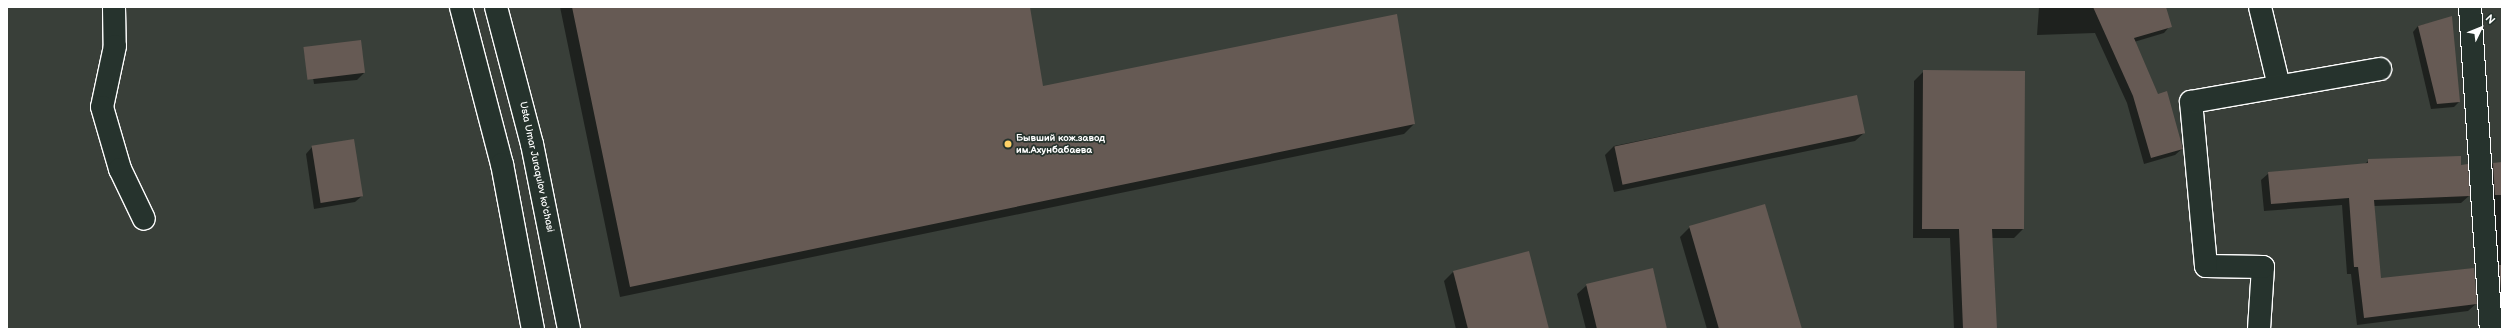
<!DOCTYPE html>
<meta charset="utf-8">
<style>
body{margin:0}
#map{position:relative;width:2509px;height:336px;overflow:hidden;background:#393f39;font-family:"Balsamiq Sans",sans-serif}
div>[style]{position:absolute}
[style*='--x']{left:calc(var(--x)*1px);top:calc(var(--y)*1px);width:calc(var(--w)*1px);rotate:calc(var(--a)*1deg)}
.shadow>*{inset:0;background:#0007}
.building>*{inset:0;background:#665a54;transform-origin:0 0}
.roads{filter:drop-shadow(1px 0 #fff) drop-shadow(-1px 0 #fff) drop-shadow(0 1px #fff) drop-shadow(0 -1px #fff)}
.minor>*{height:22px;margin:-11px;padding:0 11px;transform-origin:11px;border-radius:11px;background:#26332d}
.secondary>*{height:22px;margin:-11px;padding:0 11px;transform-origin:11px;border-radius:11px;background:#26332d}
.dots>*{width:11px;height:11px;translate:-50% -50%;box-sizing:border-box;border:2px solid #26332d;border-radius:50%}
span{translate:-50% -50%;white-space:nowrap;text-align:center;line-height:1.15;-webkit-text-stroke:3.5px #26332d;paint-order:stroke}
.poi-label{font-size:10px;color:#fff;font-weight:700}
.left{translate:0 -50%;text-align:left}
.street-label{font-size:10px;color:#fff}
.frame{position:absolute;inset:0;border:8px solid #fff;pointer-events:none}
.north{position:absolute;left:2461px;top:8px;width:40px;height:40px;-webkit-text-stroke:3px #26332d;paint-order:stroke;rotate:47deg;font-size:11px;font-weight:700;line-height:16px;text-align:center;color:#fff}
.north::after{content:'';display:block;margin:auto;width:14px;height:18px;background:#fff;clip-path:polygon(50% 0,100% 100%,50% 72%,0 100%)}
</style>
<div id="map">
<div class="shadow">
<div style="clip-path:polygon(560px 7px,1029px 7px,1042px 87px,1414px 124px,1404px 134px,620px 297px)"></div>
<div style="clip-path:polygon(2039px 7px,2164px 7px,2170px 26px,2164px 33px,2134px 42px,2182px 149px,2175px 155px,2144px 164px,2127px 103px,2095px 33px,2037px 35px)"></div>
<div style="clip-path:polygon(2451px 18px,2459px 102px,2454px 107px,2431px 109px,2413px 32px,2418px 26px)"></div>
<div style="clip-path:polygon(309px 52px,364px 73px,357px 80px,314px 84px)"></div>
<div style="clip-path:polygon(1924px 71px,2023px 229px,2014px 238px,1992px 238px,1996px 329px,1954px 329px,1950px 238px,1913px 238px,1914px 81px)"></div>
<div style="clip-path:polygon(1856px 96px,1864px 133px,1855px 141px,1614px 192px,1605px 155px,1614px 146px)"></div>
<div style="clip-path:polygon(312px 147px,362px 196px,355px 202px,314px 209px,306px 154px)"></div>
<div style="clip-path:polygon(2369px 160px,2460px 166px,2469px 196px,2461px 203px,2374px 206px,2380px 279px,2476px 304px,2468px 311px,2357px 325px,2351px 274px,2347px 274px,2342px 205px,2264px 211px,2261px 180px,2269px 173px,2365px 164px)"></div>
<div style="clip-path:polygon(2493px 163px,2502px 163px,2502px 308px,2496px 309px,2487px 170px)"></div>
<div style="clip-path:polygon(1690px 227px,1801px 329px,1707px 329px,1680px 237px)"></div>
<div style="clip-path:polygon(1453px 272px,1548px 329px,1456px 329px,1444px 281px)"></div>
<div style="clip-path:polygon(1587px 285px,1666px 329px,1586px 329px,1577px 294px)"></div>
</div>
<div class="building">
<div style="clip-path:polygon(572px 7px,1030px 7px,1043px 86px,1397px 14px,1415px 124px,630px 287px)"></div>
<div style="clip-path:polygon(2093px 7px,2166px 7px,2172px 27px,2134px 38px,2158px 94px,2167px 91px,2183px 149px,2151px 158px,2133px 96px)"></div>
<div style="clip-path:polygon(2452px 16px,2460px 102px,2437px 104px,2418px 26px)"></div>
<div style="left:361px;top:40px;width:33px;height:58px;rotate:83deg"></div>
<div style="clip-path:polygon(1923px 70px,2025px 71px,2024px 229px,1992px 229px,1997px 329px,1963px 329px,1959px 229px,1922px 229px)"></div>
<div style="left:1857px;top:95px;width:39px;height:248px;rotate:78deg"></div>
<div style="left:354px;top:139px;width:58px;height:43px;rotate:81deg"></div>
<div style="clip-path:polygon(2461px 156px,2461px 165px,2468px 164px,2470px 196px,2374px 200px,2381px 278px,2474px 268px,2477px 304px,2364px 318px,2358px 267px,2354px 267px,2349px 198px,2271px 204px,2268px 172px,2368px 163px,2368px 159px)"></div>
<div style="clip-path:polygon(2502px 162px,2502px 195px,2495px 195px,2493px 163px)"></div>
<div style="clip-path:polygon(1765px 204px,1802px 329px,1719px 329px,1689px 226px)"></div>
<div style="clip-path:polygon(1529px 251px,1549px 329px,1468px 329px,1453px 271px)"></div>
<div style="clip-path:polygon(2499px 265px,2502px 265px,2502px 301px)"></div>
<div style="clip-path:polygon(1653px 268px,1667px 329px,1597px 329px,1586px 284px)"></div>
</div>
<div class="roads">
<div class="minor">
<div style="--x:114;--y:7;--w:39;--a:89"></div>
<div style="--x:115;--y:46;--w:62;--a:102"></div>
<div style="--x:102;--y:107;--w:65;--a:73.8"></div>
<div style="--x:120;--y:169;--w:55;--a:64.4"></div>
<div style="--x:2260;--y:7;--w:81;--a:76.5"></div>
<div style="--x:2470;--y:7;--w:323;--a:86.3"></div>
<div style="--x:2259;--y:329;--w:62;--a:-86.3"></div>
<div style="--x:2263;--y:267;--w:57;--a:-179"></div>
<div style="--x:2206;--y:266;--w:165;--a:-95.2"></div>
<div style="--x:2191;--y:102;--w:192;--a:-9.9"></div>
</div>
<div class="secondary">
<div style="--x:461;--y:7;--w:162;--a:75.4"></div>
<div style="--x:502;--y:164;--w:168;--a:79.4"></div>
<div style="--x:496;--y:7;--w:142;--a:75.3"></div>
<div style="--x:532;--y:144;--w:189;--a:78.7"></div>
</div>
</div>
<div class="dots">
<div style="left:1008px;top:144px;background:#ffd166"></div>
</div>
<div class="poi-label">
<span class="left" style="left:1016px;top:144px">Бывший кож.завод<br>им.Ахунбабаева</span>
</div>
<div class="street-label">
<span style="left:536px;top:167px;rotate:78deg">Usta Umar Juraqulov ko'chasi</span>
</div>
<div class="frame"></div>
<div class="north">N</div>
</div>
